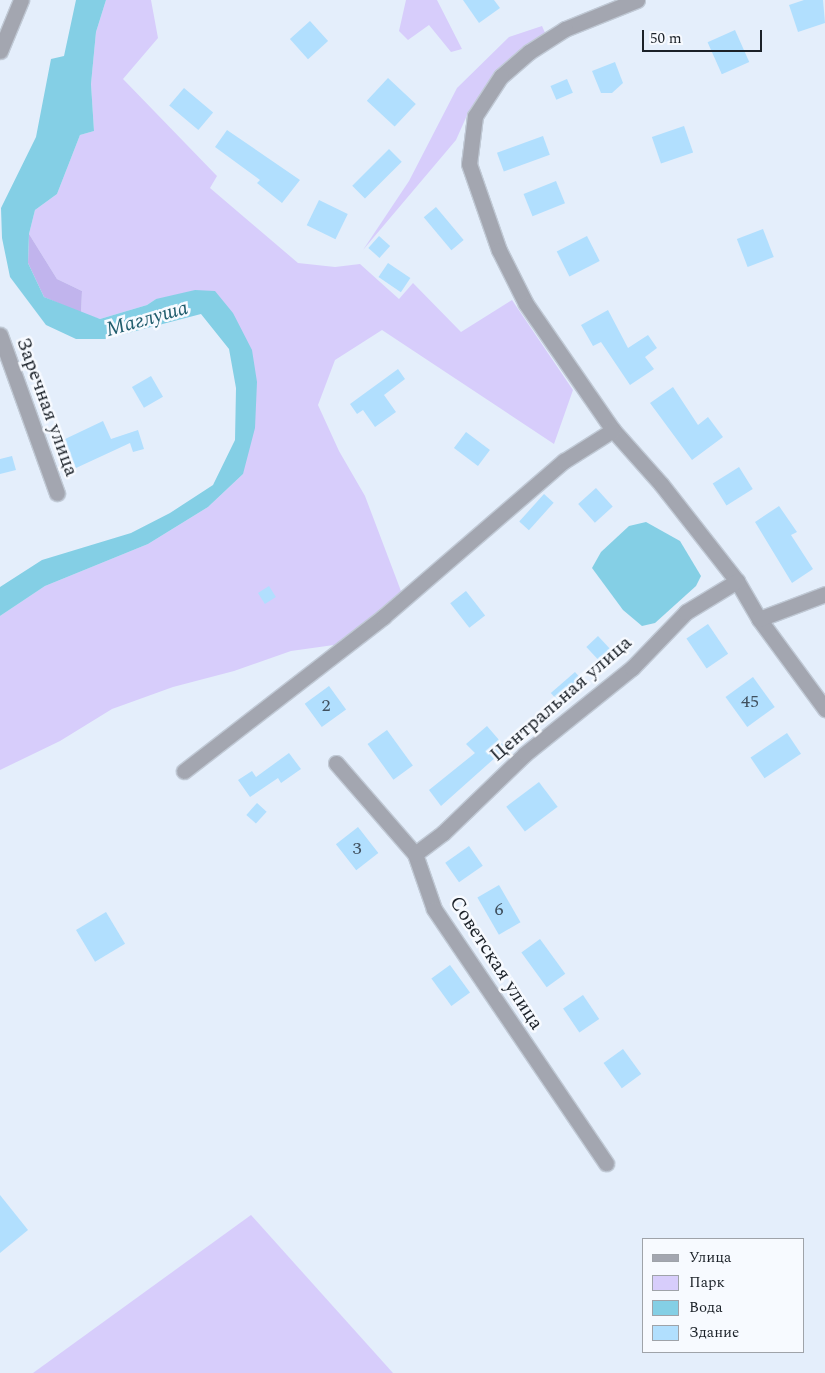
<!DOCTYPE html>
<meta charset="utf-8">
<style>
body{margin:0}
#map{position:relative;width:825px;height:1373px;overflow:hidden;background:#e4eefb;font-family:Spectral,serif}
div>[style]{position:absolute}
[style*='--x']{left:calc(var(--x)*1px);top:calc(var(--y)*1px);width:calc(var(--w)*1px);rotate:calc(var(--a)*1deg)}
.green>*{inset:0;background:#d7cdfb}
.forest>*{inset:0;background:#c1b4ed}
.water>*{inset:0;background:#84cfe5}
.building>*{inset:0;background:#b1dffe;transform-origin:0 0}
.roads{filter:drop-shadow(1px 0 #c0c9d5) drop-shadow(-1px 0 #c0c9d5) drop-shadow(0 1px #c0c9d5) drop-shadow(0 -1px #c0c9d5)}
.minor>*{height:15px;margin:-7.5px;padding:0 7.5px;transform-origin:7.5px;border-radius:7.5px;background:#a3a6b0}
span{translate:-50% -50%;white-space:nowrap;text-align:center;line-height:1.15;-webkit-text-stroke:5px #f7faff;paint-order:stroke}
.number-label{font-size:18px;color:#40505e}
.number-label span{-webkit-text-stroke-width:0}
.street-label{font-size:20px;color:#1b2128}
.water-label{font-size:21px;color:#215d6d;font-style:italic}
.legend{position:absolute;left:642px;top:1238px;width:162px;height:115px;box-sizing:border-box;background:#f7faff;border:1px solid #9fa3a9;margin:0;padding:6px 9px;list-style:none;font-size:15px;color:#1b2128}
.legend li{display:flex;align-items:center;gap:10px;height:25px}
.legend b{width:25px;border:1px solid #9fa3a9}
.scale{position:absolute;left:642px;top:30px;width:120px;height:22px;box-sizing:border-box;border:2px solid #1b2128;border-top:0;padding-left:6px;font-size:15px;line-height:18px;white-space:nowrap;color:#1b2128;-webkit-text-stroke:4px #f7faff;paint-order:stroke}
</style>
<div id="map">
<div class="green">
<div style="clip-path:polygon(106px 0,151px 0,158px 38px,123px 79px,217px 176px,210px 188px,298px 263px,335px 267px,360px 264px,399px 299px,413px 283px,461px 332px,512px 300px,573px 390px,554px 444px,382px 330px,335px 360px,318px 405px,339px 451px,365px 496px,404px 599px,348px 643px,291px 651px,234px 671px,173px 687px,112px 709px,60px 741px,0 770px,0 616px,45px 586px,148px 544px,208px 507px,243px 474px,233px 313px,156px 299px,147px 305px,100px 319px,81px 313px,82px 291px,57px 279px,29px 234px,35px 210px,57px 194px,80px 135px,94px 131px,91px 84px,96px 32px)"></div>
<div style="clip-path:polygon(406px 0,437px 0,462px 49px,451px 52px,429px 25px,408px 40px,399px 31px)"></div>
<div style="clip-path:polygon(542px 26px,546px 35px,497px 70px,468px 113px,456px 140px,363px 250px,409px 181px,457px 88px,509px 37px)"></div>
<div style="clip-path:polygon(251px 1215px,393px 1373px,33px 1373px)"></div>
</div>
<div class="forest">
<div style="clip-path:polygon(29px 234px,57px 279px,82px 291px,81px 313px,44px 297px,28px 263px)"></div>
</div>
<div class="water">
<div style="clip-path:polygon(76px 0,106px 0,96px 32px,91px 84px,94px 131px,80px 135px,57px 194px,35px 210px,29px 234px,28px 263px,44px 297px,100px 319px,147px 305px,156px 299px,195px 290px,215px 291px,233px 313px,252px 350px,257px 382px,255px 428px,243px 474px,208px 507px,148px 544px,45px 586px,0 616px,0 587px,42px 560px,131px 533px,170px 513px,213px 485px,235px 440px,236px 388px,229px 349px,201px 314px,105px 339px,76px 339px,46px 325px,10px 277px,2px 238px,1px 208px,36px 137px,51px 59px,64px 56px)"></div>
<div style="clip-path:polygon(646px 522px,680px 541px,701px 576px,696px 586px,655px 623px,642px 626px,623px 610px,592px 568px,601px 552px,629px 526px)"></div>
</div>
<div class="building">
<div style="clip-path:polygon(463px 0,494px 0,500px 8px,479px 23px)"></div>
<div style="clip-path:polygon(804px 0,823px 0,825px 23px,798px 32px,789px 5px)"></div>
<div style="left:310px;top:21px;width:27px;height:27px;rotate:48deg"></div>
<div style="left:735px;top:30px;width:35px;height:30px;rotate:66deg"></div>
<div style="clip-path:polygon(615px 62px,623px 83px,612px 93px,601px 93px,592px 71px)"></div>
<div style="left:388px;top:78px;width:38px;height:31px;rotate:43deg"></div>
<div style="left:567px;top:79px;width:15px;height:18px;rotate:67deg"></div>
<div style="left:184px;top:88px;width:38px;height:23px;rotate:40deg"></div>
<div style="left:684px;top:126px;width:28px;height:34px;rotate:71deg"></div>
<div style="clip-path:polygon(227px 130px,300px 180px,282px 203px,257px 183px,260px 180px,215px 147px)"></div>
<div style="left:543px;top:136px;width:20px;height:49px;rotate:70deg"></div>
<div style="left:389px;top:149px;width:18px;height:52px;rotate:45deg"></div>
<div style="left:556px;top:181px;width:24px;height:35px;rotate:68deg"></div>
<div style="left:319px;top:200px;width:32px;height:28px;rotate:26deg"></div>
<div style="left:436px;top:207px;width:43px;height:16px;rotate:50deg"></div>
<div style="left:763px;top:229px;width:30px;height:28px;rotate:69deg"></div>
<div style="left:379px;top:236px;width:15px;height:16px;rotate:42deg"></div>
<div style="left:587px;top:236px;width:28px;height:34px;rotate:63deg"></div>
<div style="left:388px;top:263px;width:27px;height:17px;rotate:34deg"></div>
<div style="clip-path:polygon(608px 310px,628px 348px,648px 335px,657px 348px,645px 357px,654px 369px,630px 385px,601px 342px,593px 346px,581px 325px)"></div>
<div style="clip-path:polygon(398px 369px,405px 379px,384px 395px,396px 412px,375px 427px,363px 410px,357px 414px,350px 404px)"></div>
<div style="left:151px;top:376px;width:24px;height:22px;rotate:60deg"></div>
<div style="clip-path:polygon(673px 387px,698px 425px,708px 417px,723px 437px,692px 460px,650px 403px)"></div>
<div style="clip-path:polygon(103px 421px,111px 439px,138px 430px,144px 449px,133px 452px,130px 443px,76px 468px,63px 440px)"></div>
<div style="left:466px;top:432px;width:30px;height:20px;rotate:37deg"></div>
<div style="clip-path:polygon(12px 456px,16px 470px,0 474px,0 459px)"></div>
<div style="left:739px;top:467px;width:26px;height:31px;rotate:58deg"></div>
<div style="left:596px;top:488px;width:25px;height:24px;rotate:48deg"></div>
<div style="left:544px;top:494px;width:13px;height:37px;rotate:42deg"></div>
<div style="clip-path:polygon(779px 506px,797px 532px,791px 535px,813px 569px,792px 583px,755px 522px)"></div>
<div style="left:269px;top:586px;width:13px;height:13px;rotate:58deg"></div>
<div style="left:466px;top:591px;width:31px;height:20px;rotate:52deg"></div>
<div style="left:708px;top:624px;width:36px;height:26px;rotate:56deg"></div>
<div style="left:598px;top:636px;width:25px;height:16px;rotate:47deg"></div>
<div style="left:575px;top:672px;width:18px;height:32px;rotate:49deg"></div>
<div style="left:753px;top:677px;width:37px;height:34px;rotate:54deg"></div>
<div style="left:329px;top:686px;width:29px;height:30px;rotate:54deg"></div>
<div style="clip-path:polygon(487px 726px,506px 748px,441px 806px,429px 790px,475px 753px,466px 744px)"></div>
<div style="left:387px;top:730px;width:44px;height:24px;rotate:54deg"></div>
<div style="left:787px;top:733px;width:25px;height:44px;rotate:56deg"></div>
<div style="clip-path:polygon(289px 753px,301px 769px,281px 783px,278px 778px,250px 797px,238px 780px,252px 771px,256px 777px)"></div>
<div style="left:539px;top:782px;width:31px;height:41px;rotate:53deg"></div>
<div style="left:257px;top:803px;width:13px;height:16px;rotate:42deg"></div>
<div style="left:358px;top:827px;width:33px;height:28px;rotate:52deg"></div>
<div style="left:469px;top:846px;width:24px;height:29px;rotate:55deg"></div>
<div style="left:499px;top:885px;width:43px;height:25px;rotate:60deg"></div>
<div style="left:106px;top:912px;width:37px;height:35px;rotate:59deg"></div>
<div style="left:540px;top:939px;width:43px;height:23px;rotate:54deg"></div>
<div style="left:450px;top:965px;width:34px;height:23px;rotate:54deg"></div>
<div style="left:583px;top:995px;width:29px;height:24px;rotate:56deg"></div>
<div style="left:623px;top:1049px;width:31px;height:24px;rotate:54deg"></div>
<div style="clip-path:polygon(0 1195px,28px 1230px,0 1253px)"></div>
</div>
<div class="roads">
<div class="minor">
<div style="--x:637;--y:0;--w:78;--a:158.1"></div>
<div style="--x:565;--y:29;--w:43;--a:147.4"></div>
<div style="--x:529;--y:52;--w:37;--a:139"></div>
<div style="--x:501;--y:76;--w:48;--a:123"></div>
<div style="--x:475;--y:116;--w:48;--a:97.1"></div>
<div style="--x:469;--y:164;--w:91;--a:70.8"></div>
<div style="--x:499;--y:250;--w:60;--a:63.4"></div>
<div style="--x:526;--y:304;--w:153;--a:55.4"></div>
<div style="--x:613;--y:430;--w:72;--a:48.4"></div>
<div style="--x:661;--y:484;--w:123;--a:51.9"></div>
<div style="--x:737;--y:581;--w:44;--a:59.9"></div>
<div style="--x:759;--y:619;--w:112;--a:53.7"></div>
<div style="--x:0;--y:51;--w:55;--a:-67.6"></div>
<div style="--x:0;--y:335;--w:168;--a:70.2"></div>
<div style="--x:759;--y:619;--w:71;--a:-20.7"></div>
<div style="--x:336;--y:763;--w:121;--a:49"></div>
<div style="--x:415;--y:854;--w:58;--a:70.9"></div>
<div style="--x:434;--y:909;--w:307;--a:55.9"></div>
<div style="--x:184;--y:771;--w:252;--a:-37.7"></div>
<div style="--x:383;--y:617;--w:239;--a:-40.8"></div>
<div style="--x:564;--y:461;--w:58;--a:-32.3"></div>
<div style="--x:415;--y:854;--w:35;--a:-37"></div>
<div style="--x:443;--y:833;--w:114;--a:-43.9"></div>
<div style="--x:525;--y:754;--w:137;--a:-38.8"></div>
<div style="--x:632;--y:668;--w:78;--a:-46"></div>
<div style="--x:686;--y:612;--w:60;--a:-31.3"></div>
</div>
</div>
<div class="number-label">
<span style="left:750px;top:702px">45</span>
<span style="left:326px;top:706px">2</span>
<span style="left:357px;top:849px">3</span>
<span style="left:499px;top:910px">6</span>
</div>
<div class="street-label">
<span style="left:47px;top:407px;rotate:70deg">Заречная улица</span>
<span style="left:561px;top:699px;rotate:-41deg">Центральная улица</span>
<span style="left:496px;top:963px;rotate:57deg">Советская улица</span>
</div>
<div class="water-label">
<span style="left:147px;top:319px;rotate:-16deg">Маглуша</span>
</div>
<ul class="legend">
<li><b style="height:6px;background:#a3a6b0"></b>Улица</li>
<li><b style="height:14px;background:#d7cdfb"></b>Парк</li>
<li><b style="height:14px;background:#84cfe5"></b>Вода</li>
<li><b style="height:14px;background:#b1dffe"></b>Здание</li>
</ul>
<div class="scale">50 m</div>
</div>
